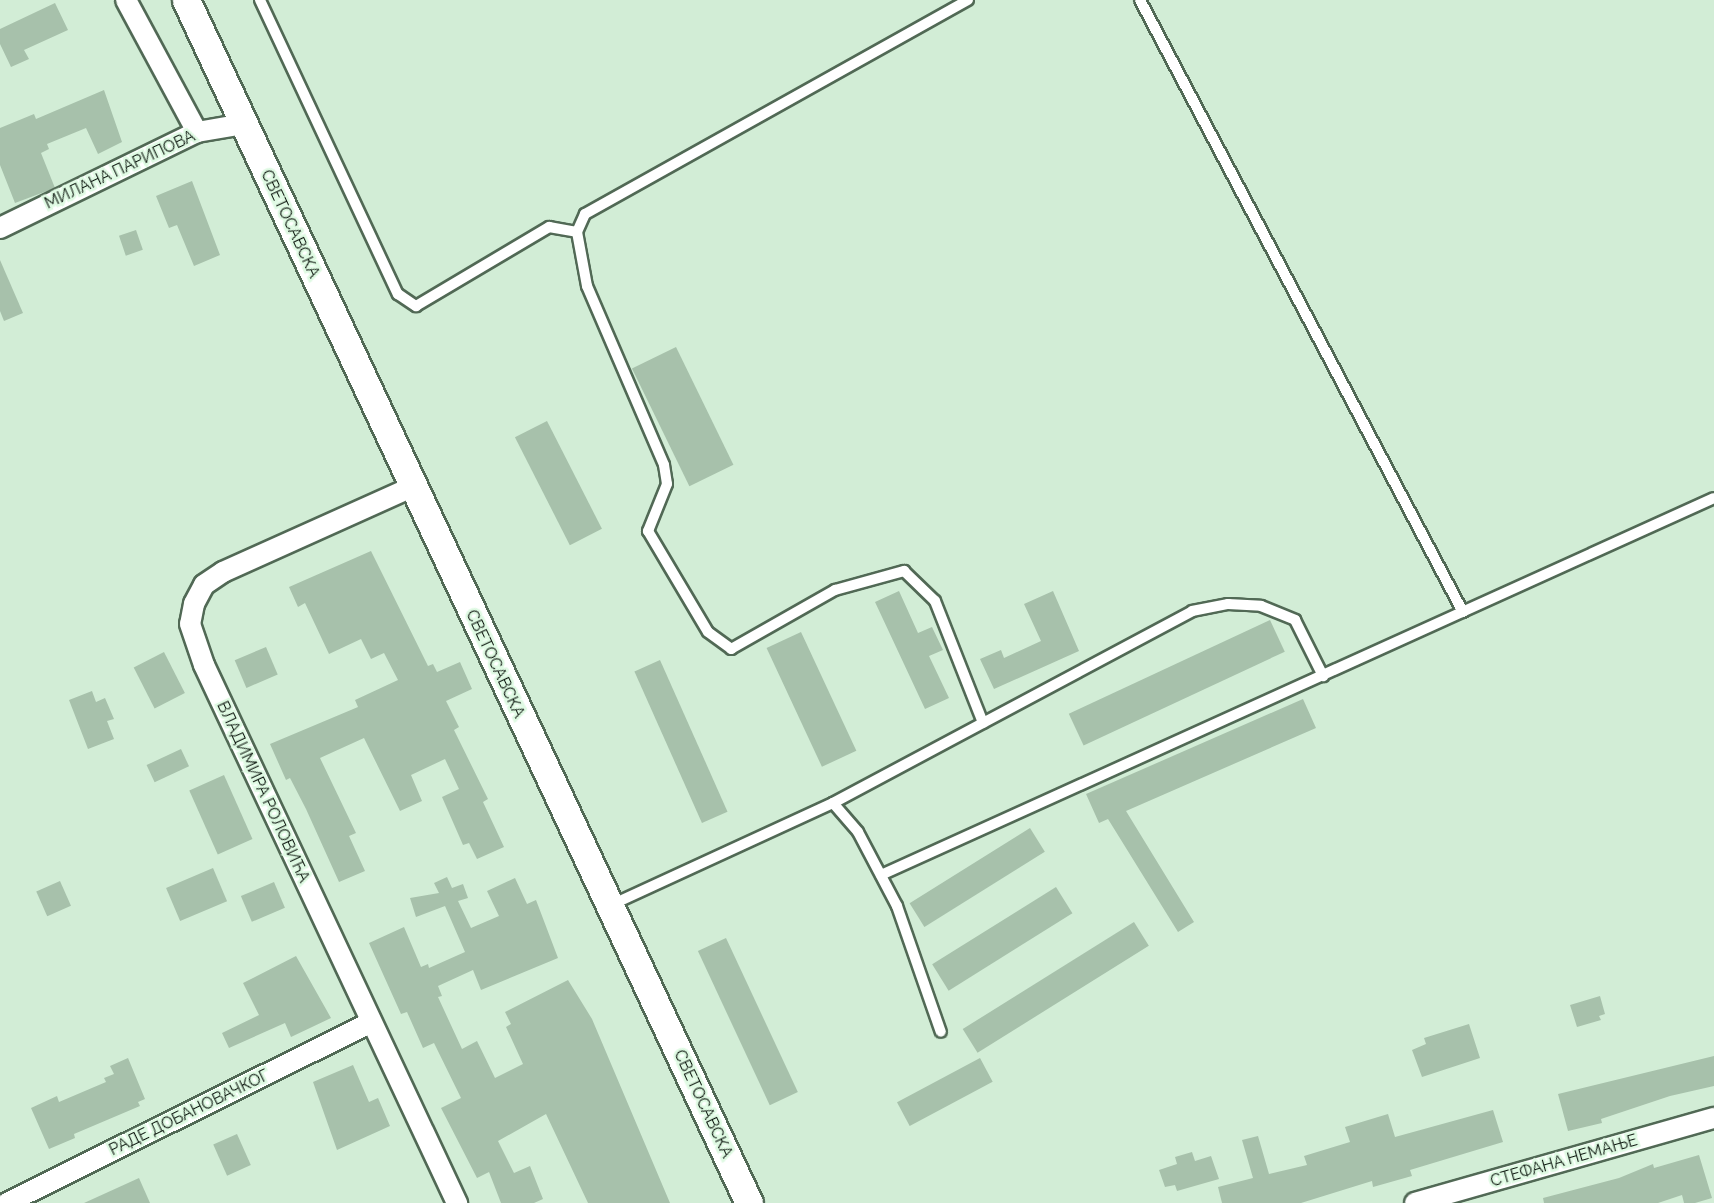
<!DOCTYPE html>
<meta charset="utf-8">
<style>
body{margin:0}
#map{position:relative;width:1714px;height:1203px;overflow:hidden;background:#d2edd6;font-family:Raleway,sans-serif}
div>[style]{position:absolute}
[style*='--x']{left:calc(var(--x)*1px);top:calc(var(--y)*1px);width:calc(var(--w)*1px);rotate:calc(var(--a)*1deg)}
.building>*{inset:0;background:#a7c1ab;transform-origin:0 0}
.roads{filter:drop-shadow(2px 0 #516955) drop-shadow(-2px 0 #516955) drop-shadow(0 2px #516955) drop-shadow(0 -2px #516955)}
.lane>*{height:10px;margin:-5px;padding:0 5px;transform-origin:5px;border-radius:5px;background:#fff}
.street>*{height:20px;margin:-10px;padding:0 10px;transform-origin:10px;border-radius:10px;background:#fff}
.secondary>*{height:27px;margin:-13.5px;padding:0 13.5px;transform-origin:13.5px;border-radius:13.5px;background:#fff}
span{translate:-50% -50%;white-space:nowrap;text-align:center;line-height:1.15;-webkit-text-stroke:5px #dffae3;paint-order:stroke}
.street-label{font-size:16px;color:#0d170f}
</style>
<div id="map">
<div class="building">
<div style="clip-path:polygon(55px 3px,68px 30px,24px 50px,29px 59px,11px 67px,0 44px,0 29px)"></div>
<div style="clip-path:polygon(104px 90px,122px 142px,98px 154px,86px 128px,47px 144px,49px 149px,41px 153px,55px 188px,15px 203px,0 165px,0 128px,34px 114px,36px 119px)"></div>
<div style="clip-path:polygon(192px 181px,220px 255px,194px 266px,177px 225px,169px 228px,156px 196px)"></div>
<div style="left:136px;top:230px;width:21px;height:18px;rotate:71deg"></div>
<div style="clip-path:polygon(0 260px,23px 313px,4px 321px,0 311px)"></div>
<div style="left:676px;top:347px;width:131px;height:49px;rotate:64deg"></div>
<div style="left:547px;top:421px;width:121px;height:36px;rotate:63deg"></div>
<div style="clip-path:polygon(371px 551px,428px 666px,433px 664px,437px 672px,460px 662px,472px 689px,446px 701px,459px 727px,454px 730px,488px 799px,483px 802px,504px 847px,477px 859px,469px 843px,463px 845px,442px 797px,459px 789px,445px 759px,411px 775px,422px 801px,400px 811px,364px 738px,320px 758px,356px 833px,349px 836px,365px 871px,339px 882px,306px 809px,290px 778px,286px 780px,270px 744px,358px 707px,355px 700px,398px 680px,384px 653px,371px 659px,361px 639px,329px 654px,305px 603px,298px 607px,289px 587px)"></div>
<div style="clip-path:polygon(899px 591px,918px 633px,932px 627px,943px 650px,929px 656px,949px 698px,925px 709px,875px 602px)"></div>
<div style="clip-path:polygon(1053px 591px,1079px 651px,994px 689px,980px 659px,1001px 650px,1004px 658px,1041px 641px,1024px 604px)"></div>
<div style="left:1270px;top:620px;width:35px;height:222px;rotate:65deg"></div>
<div style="left:801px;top:632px;width:131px;height:38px;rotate:65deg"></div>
<div style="left:266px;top:647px;width:30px;height:34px;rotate:67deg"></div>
<div style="left:164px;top:652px;width:46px;height:34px;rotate:63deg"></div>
<div style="left:660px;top:660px;width:166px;height:28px;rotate:66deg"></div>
<div style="clip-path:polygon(92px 691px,96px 702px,105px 698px,114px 719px,107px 721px,114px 739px,88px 749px,69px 700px)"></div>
<div style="clip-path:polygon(1303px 699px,1316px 728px,1126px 811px,1194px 922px,1178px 932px,1108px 819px,1099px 823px,1086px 794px)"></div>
<div style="left:181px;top:749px;width:19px;height:38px;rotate:65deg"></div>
<div style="left:224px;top:775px;width:70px;height:38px;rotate:66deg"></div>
<div style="left:1030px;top:828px;width:28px;height:142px;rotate:58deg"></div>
<div style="left:213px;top:868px;width:36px;height:51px;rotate:67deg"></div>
<div style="clip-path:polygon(447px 877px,452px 888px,463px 884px,468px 898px,458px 901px,471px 928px,499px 916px,487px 891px,515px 878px,527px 904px,536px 900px,558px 958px,481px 990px,473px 970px,438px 986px,442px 996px,438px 997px,462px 1049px,477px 1041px,495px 1078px,523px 1064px,506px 1027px,511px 1024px,505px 1012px,568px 980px,592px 1019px,670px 1203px,588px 1203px,546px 1114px,498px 1141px,514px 1173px,530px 1166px,543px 1199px,534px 1203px,501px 1203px,489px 1172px,477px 1178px,441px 1108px,461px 1098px,434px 1043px,423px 1048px,407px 1012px,401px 1014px,369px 943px,404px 927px,421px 967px,428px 964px,429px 968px,465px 952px,445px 906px,416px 917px,410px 898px,439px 893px,434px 883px)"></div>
<div style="left:60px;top:881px;width:27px;height:26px;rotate:66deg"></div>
<div style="left:274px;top:882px;width:28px;height:36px;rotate:67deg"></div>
<div style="left:1056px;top:887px;width:31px;height:146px;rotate:58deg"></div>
<div style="left:1134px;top:922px;width:28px;height:202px;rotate:58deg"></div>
<div style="left:726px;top:938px;width:170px;height:31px;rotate:65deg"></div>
<div style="clip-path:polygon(296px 956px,331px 1018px,291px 1037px,285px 1023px,229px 1048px,222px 1033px,259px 1015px,243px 983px)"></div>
<div style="clip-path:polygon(1600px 996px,1605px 1014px,1599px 1016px,1601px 1020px,1577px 1027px,1570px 1005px)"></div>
<div style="clip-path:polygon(1469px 1024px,1480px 1058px,1422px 1077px,1412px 1050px,1426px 1044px,1424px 1038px)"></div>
<div style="clip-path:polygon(1714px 1056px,1714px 1086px,1670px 1096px,1601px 1119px,1602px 1123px,1568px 1131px,1558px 1094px)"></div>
<div style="clip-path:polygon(128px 1058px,145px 1099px,138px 1102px,140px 1106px,74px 1134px,75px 1138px,49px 1149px,31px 1108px,57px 1096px,59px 1102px,106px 1082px,104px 1078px,114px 1074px,110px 1066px)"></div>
<div style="left:980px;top:1058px;width:27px;height:94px;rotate:62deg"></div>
<div style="clip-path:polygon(353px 1065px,369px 1102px,378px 1098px,390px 1126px,337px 1150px,313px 1082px)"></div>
<div style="clip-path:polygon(1493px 1110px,1503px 1142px,1410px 1170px,1412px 1176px,1373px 1187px,1372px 1181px,1301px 1203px,1222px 1203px,1218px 1187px,1253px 1178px,1242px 1140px,1258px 1136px,1269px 1174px,1307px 1165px,1304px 1156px,1350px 1142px,1345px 1127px,1388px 1114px,1395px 1137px)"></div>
<div style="left:237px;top:1134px;width:34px;height:26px;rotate:66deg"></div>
<div style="clip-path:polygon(1192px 1152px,1195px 1161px,1211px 1156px,1219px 1179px,1177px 1191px,1175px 1185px,1165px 1187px,1159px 1170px,1177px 1164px,1175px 1157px)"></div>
<div style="clip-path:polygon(1699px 1155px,1712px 1198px,1695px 1203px,1684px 1203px,1682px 1195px,1658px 1203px,1544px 1203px,1543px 1198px,1619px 1178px,1653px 1164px,1654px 1168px)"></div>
<div style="clip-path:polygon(139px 1178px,150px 1203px,84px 1203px)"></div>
</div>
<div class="roads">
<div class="lane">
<div style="--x:260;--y:0;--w:325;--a:64.9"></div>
<div style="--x:398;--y:294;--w:22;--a:34"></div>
<div style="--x:416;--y:306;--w:155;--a:-30.7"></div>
<div style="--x:549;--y:227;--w:28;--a:10"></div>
<div style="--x:968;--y:0;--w:439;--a:150.8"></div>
<div style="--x:585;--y:214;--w:20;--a:114"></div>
<div style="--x:577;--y:232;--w:55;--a:79.5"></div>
<div style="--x:587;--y:286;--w:195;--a:66.7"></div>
<div style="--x:664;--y:465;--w:19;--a:81"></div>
<div style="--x:667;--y:484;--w:51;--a:112"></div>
<div style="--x:648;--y:531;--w:117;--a:59.3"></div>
<div style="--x:708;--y:632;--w:29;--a:36"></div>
<div style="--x:731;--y:649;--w:120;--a:-29.6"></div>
<div style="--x:835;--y:590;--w:72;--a:-15.4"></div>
<div style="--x:904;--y:571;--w:43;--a:44.1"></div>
<div style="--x:935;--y:601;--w:131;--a:68.5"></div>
<div style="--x:1140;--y:0;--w:692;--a:62.18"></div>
<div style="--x:833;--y:803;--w:407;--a:-28.1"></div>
<div style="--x:1192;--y:611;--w:37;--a:-11"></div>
<div style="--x:1228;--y:604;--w:33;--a:3"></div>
<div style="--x:1261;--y:606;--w:37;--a:22"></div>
<div style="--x:1295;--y:620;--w:63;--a:63.4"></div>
<div style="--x:881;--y:875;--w:914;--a:-24.35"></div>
<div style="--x:609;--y:906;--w:247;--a:-24.7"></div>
<div style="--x:833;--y:803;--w:38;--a:49"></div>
<div style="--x:858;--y:832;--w:84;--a:62.2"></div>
<div style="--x:897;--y:906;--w:133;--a:70.8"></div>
</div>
<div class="street">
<div style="--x:126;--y:0;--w:150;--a:61.7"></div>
<div style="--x:0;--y:228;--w:219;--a:-26"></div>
<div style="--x:197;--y:132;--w:48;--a:-9.7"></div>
<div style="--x:412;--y:487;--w:207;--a:155.8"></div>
<div style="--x:223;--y:572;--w:23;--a:146"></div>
<div style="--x:204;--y:585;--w:21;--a:118"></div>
<div style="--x:194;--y:604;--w:20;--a:101"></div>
<div style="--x:190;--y:624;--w:43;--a:71.1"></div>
<div style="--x:204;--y:665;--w:595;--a:64.81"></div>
<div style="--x:7;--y:1203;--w:405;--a:-26.4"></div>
<div style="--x:1415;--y:1203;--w:311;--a:-15.9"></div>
</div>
<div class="secondary">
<div style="--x:186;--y:0;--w:1328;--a:64.92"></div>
</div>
</div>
<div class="street-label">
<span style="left:120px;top:170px;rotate:-25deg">МИЛАНА ПАРИПОВА</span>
<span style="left:290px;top:224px;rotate:65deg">СВЕТОСАВСКА</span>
<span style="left:495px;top:664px;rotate:65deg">СВЕТОСАВСКА</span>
<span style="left:263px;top:792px;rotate:65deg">ВЛАДИМИРА РОЛОВИЋА</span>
<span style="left:703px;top:1104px;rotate:65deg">СВЕТОСАВСКА</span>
<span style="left:189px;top:1113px;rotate:-26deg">РАДЕ ДОБАНОВАЧКОГ</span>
<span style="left:1564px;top:1161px;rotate:-16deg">СТЕФАНА НЕМАЊЕ</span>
</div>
</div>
